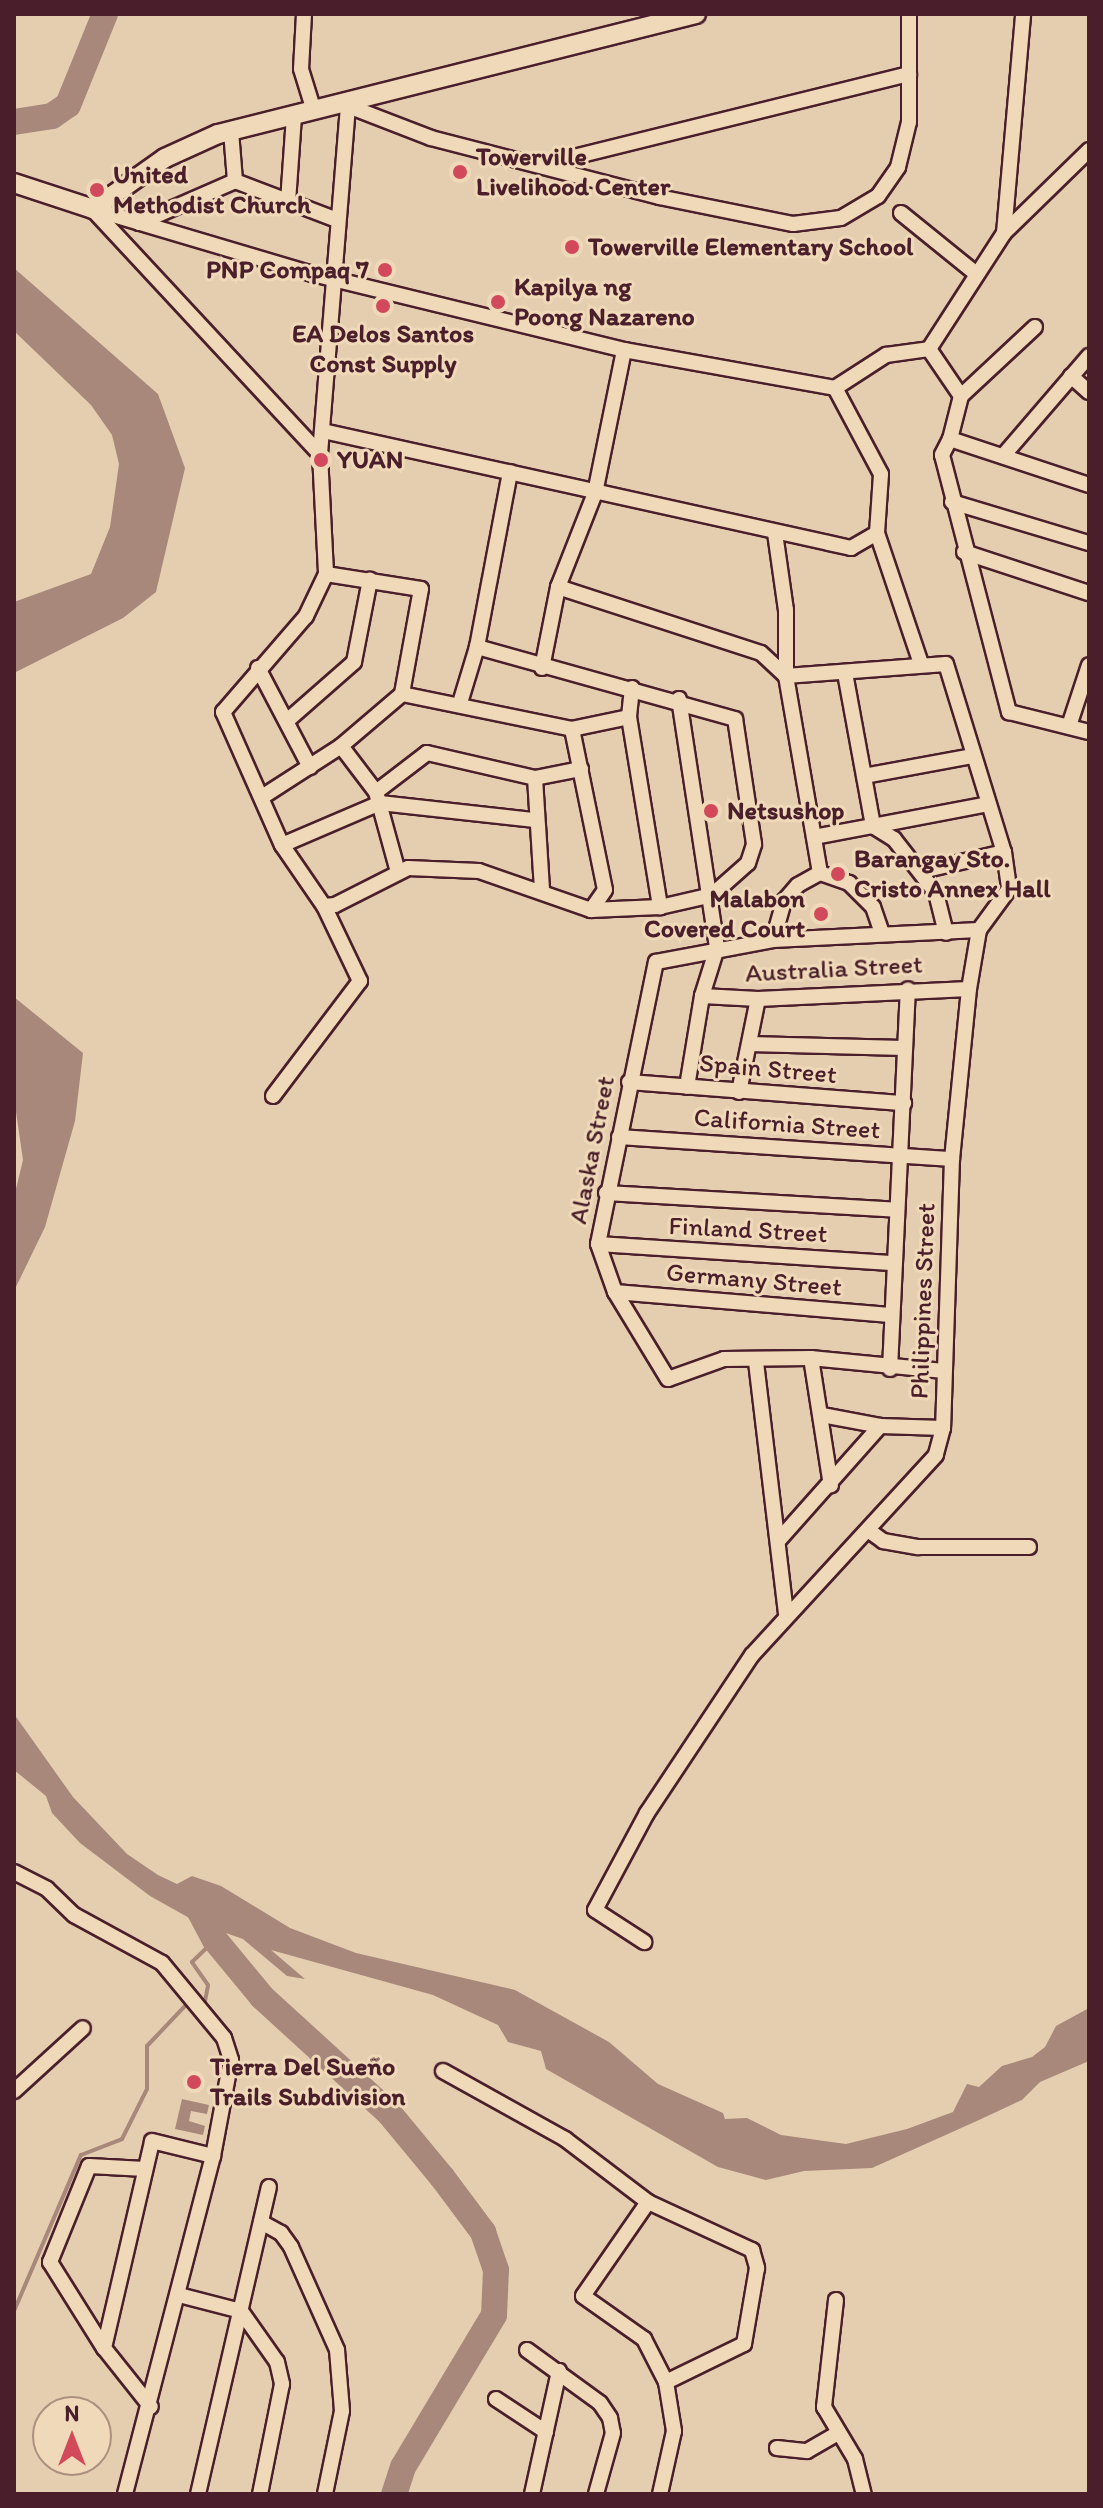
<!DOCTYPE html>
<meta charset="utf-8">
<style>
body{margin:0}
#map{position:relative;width:1103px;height:2508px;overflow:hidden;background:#e5ceb0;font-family:Itim,sans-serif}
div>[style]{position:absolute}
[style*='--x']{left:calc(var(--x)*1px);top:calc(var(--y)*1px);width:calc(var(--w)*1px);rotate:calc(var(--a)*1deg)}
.water>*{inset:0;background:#a8887b}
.stream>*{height:4px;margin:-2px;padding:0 2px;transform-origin:2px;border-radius:2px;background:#a8887b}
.river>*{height:26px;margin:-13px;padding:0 13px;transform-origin:13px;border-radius:13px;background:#a8887b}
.roads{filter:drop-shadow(2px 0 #4a1f2b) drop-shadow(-2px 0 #4a1f2b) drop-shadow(0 2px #4a1f2b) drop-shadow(0 -2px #4a1f2b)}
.minor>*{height:14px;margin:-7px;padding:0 7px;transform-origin:7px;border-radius:7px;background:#efd9b8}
.tertiary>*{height:18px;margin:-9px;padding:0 9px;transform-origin:9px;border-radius:9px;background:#efd9b8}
.dots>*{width:22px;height:22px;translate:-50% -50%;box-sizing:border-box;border:4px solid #efd9b8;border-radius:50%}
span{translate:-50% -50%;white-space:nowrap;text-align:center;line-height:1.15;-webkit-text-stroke:6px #efd9b8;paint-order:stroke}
.poi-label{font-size:26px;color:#4a1f2b;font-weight:700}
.left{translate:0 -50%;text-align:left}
.right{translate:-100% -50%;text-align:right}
.street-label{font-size:26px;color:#4a1f2b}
.frame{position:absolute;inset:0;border:16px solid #4a1f2b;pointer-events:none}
.north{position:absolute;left:32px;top:2396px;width:80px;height:80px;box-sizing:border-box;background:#efd9b8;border:2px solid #ad8f80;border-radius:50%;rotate:0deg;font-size:22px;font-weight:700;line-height:32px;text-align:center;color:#4a1f2b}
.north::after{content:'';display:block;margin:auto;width:28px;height:36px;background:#d1495b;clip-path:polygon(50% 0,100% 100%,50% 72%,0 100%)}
</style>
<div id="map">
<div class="water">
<div style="clip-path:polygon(14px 268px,158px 394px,185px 468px,156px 592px,123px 618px,14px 673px,14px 602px,91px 574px,110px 527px,119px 464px,112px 435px,91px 405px,14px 331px)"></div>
<div style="clip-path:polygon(14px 997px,83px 1053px,75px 1121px,45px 1227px,14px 1291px,14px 1197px,23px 1160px,14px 1098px)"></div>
<div style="clip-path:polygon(14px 1714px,73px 1797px,127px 1854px,158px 1875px,177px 1884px,192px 1876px,221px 1886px,290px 1928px,356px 1953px,515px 1990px,609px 2042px,658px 2084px,723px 2113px,725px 2119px,747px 2118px,781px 2135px,846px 2144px,907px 2129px,953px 2112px,967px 2084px,979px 2087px,1002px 2066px,1032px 2057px,1045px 2047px,1056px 2026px,1089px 2008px,1089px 2061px,1040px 2082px,1022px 2100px,979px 2120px,872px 2168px,804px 2171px,766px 2180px,718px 2167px,546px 2069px,541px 2051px,508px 2042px,498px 2025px,433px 1995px,271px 1950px,305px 1979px,287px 1976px,243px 1939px,200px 1924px,150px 1896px,80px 1843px,52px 1813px,46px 1796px,14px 1770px)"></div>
<div style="clip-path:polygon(182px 2099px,209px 2105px,207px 2114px,191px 2111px,189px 2121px,205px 2126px,203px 2135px,175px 2129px)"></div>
</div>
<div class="stream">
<div style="--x:205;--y:2001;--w:16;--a:-79"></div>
<div style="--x:208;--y:1985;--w:28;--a:-125"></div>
<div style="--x:192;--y:1962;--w:32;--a:-44"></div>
<div style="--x:14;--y:2311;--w:170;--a:-66.8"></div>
<div style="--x:81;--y:2155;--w:44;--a:-21.3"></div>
<div style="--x:122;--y:2139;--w:56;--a:-63.4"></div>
<div style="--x:147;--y:2089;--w:43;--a:-90"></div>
<div style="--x:147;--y:2046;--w:55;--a:-46.5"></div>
</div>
<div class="river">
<div style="--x:14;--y:122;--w:38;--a:-9"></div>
<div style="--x:52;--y:116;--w:19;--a:-35"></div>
<div style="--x:68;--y:105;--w:98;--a:-67.9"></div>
<div style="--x:200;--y:1912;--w:32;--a:62"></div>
<div style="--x:215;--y:1940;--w:74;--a:50.5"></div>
<div style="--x:262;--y:1997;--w:172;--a:42.4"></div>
<div style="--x:389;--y:2113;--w:83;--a:50.4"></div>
<div style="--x:442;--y:2177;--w:69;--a:53.3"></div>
<div style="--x:483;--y:2232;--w:40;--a:71.1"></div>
<div style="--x:496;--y:2270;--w:45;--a:92.5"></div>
<div style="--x:494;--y:2315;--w:177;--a:120.9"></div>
<div style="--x:403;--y:2467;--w:28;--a:108"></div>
</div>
<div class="roads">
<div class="minor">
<div style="--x:304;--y:14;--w:55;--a:93.1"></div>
<div style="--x:301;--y:69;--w:44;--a:72.8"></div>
<div style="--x:343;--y:104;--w:94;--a:21.1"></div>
<div style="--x:431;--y:138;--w:236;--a:14.5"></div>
<div style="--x:659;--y:197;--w:137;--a:11.4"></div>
<div style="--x:793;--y:224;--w:48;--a:-7.1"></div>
<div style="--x:841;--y:218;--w:43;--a:-30.7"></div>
<div style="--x:878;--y:196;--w:35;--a:-55"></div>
<div style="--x:898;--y:167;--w:46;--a:-76.3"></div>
<div style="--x:909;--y:122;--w:108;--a:-90"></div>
<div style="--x:348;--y:106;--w:349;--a:94.6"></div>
<div style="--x:320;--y:454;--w:120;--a:87.1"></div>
<div style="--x:326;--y:574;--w:47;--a:115.5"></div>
<div style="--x:306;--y:616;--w:127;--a:130.8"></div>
<div style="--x:223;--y:712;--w:145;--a:66.1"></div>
<div style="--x:282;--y:845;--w:74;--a:55.5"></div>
<div style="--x:324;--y:906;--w:11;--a:-5"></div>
<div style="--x:335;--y:905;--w:82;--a:-26.9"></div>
<div style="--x:408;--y:868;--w:71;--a:2.4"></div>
<div style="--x:479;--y:871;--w:119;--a:19.2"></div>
<div style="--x:591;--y:910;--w:69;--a:-2.5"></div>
<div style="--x:660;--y:907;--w:53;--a:-13"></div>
<div style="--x:712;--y:895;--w:48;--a:-41.6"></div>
<div style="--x:748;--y:863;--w:20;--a:-72"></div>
<div style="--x:754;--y:844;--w:126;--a:-98.6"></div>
<div style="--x:735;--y:719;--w:268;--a:-164.4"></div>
<div style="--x:231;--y:131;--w:50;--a:85.4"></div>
<div style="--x:545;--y:164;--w:375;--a:-13.9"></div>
<div style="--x:288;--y:202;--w:86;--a:-86"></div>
<div style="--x:93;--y:209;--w:229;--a:16.5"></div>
<div style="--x:313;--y:274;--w:320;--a:13.7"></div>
<div style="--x:624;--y:350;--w:214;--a:10.2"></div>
<div style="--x:835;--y:388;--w:61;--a:-32.9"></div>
<div style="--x:886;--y:355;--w:43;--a:-7.9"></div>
<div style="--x:929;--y:349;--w:138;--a:-57.1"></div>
<div style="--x:1004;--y:233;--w:119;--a:-44.3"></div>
<div style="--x:94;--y:211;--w:332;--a:47.1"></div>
<div style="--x:901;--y:213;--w:95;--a:39"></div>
<div style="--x:139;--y:223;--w:105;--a:-23.6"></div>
<div style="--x:235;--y:181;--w:109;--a:20.9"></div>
<div style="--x:1004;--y:233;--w:220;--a:-85"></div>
<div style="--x:929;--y:349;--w:57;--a:55.8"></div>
<div style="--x:961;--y:396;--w:101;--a:-43"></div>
<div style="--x:1071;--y:376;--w:24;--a:42"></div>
<div style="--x:961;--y:396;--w:44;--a:104.3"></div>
<div style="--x:950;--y:439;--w:146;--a:18.3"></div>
<div style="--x:323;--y:431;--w:541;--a:12.49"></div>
<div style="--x:851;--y:548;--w:30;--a:-30"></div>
<div style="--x:877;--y:533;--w:59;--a:-86.1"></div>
<div style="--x:881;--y:474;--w:98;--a:-118.1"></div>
<div style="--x:950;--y:439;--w:18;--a:117"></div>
<div style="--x:942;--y:455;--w:266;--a:75.4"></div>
<div style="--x:1009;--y:712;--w:82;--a:14"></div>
<div style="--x:1003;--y:456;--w:132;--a:-49.3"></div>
<div style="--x:952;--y:502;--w:143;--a:16.7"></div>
<div style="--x:775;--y:533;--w:78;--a:81.9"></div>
<div style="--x:786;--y:610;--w:66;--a:90"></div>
<div style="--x:786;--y:676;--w:200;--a:80.2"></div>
<div style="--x:877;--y:533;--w:138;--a:71.4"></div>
<div style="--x:964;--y:552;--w:132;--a:18.2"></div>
<div style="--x:326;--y:574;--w:96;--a:9"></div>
<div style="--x:421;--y:589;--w:107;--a:100.3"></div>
<div style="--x:558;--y:587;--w:213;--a:18"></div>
<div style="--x:761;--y:653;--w:34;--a:43"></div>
<div style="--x:786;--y:676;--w:160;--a:-4.3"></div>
<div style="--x:946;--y:664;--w:197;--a:72.9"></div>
<div style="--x:1004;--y:852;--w:37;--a:82"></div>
<div style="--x:1009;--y:889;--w:51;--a:126.2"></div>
<div style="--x:979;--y:930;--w:60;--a:99.6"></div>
<div style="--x:969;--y:989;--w:171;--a:95.7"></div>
<div style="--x:952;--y:1159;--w:269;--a:91.9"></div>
<div style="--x:943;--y:1428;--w:28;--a:105"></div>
<div style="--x:936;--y:1455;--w:272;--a:132.6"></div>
<div style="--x:752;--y:1655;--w:190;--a:123.6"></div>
<div style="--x:647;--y:1813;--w:110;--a:118.2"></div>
<div style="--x:595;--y:1910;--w:59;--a:33.1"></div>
<div style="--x:258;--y:668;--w:112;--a:62.3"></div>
<div style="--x:542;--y:668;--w:83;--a:-78.8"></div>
<div style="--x:558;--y:587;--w:101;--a:-68.5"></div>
<div style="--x:595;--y:493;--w:146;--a:-78.5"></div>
<div style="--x:845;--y:673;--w:156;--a:79.6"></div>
<div style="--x:873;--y:826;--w:117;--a:-10.8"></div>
<div style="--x:632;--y:688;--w:29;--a:96"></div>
<div style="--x:629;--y:717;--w:193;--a:80.7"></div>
<div style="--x:679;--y:699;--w:252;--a:81.3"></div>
<div style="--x:717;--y:948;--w:50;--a:107.4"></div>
<div style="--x:702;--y:996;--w:92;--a:99.4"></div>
<div style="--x:460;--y:703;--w:59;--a:-73.1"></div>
<div style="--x:477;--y:647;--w:178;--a:-79.3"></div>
<div style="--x:288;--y:720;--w:88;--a:-41.3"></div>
<div style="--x:354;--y:662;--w:84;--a:-79"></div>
<div style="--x:1069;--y:726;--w:64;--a:-71.8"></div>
<div style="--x:572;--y:729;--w:58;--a:-11.9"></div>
<div style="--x:341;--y:746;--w:58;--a:52.7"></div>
<div style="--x:376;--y:792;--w:83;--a:74.6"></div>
<div style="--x:864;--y:776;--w:111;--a:-10.4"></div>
<div style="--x:535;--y:778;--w:112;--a:86.4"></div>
<div style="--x:376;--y:792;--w:64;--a:-37.4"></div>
<div style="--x:427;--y:753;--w:111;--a:13"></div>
<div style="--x:535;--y:778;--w:47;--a:-11.1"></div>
<div style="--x:262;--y:797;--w:94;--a:-32.8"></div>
<div style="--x:341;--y:746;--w:80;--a:-40.4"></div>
<div style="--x:402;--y:694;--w:174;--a:11.6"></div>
<div style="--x:572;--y:729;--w:164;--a:78.4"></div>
<div style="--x:605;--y:890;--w:24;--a:125"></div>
<div style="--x:814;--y:837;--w:60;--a:-10.6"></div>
<div style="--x:873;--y:826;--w:25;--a:32"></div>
<div style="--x:894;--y:839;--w:68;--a:52.1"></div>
<div style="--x:936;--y:893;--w:41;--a:76"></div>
<div style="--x:282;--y:845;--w:107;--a:-23.2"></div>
<div style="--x:380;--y:803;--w:156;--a:6.3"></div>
<div style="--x:922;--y:871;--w:84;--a:-13"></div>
<div style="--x:773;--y:940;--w:41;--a:-74.2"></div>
<div style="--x:784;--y:901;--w:21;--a:-49"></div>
<div style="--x:798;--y:885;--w:25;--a:-29"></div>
<div style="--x:820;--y:873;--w:31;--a:19"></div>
<div style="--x:849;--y:883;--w:34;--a:45"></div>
<div style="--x:873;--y:907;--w:28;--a:71"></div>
<div style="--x:702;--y:996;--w:56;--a:3.1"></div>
<div style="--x:758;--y:999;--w:211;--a:-2.7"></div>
<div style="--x:749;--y:1044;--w:155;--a:1.5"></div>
<div style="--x:629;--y:1082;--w:276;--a:4.4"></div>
<div style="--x:739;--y:1092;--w:95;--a:-78.5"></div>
<div style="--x:273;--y:1096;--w:144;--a:-52.9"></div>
<div style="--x:360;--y:981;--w:83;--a:-115.6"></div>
<div style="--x:619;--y:1137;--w:334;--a:3.8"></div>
<div style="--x:606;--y:1193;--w:291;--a:3.3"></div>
<div style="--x:598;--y:1244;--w:297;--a:3.7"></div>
<div style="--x:615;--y:1292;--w:276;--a:4.8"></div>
<div style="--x:811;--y:1358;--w:129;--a:81.1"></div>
<div style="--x:756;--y:1362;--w:254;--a:83.2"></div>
<div style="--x:890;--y:1369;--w:380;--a:-87.3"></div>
<div style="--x:944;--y:1371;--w:134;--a:-174.4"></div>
<div style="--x:811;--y:1358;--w:87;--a:179.3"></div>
<div style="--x:724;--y:1359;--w:59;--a:160.3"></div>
<div style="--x:668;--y:1379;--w:102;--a:-121.3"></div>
<div style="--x:615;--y:1292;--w:51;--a:-109.5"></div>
<div style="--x:598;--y:1244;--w:288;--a:-78.4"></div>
<div style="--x:656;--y:962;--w:119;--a:-10.6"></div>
<div style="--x:773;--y:940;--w:206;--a:-2.8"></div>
<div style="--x:822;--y:1415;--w:59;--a:10.7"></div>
<div style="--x:880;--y:1426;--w:63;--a:1.8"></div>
<div style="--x:868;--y:1530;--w:19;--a:36"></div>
<div style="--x:883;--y:1541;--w:36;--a:10"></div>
<div style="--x:918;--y:1547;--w:111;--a:0"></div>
<div style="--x:778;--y:1541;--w:154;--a:-48.4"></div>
<div style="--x:14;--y:1872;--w:37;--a:27"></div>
<div style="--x:47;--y:1889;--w:37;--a:44"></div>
<div style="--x:74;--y:1915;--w:100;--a:28.6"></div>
<div style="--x:162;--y:1963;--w:97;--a:50.4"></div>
<div style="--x:224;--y:2038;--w:23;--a:72"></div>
<div style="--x:231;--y:2060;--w:98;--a:100.6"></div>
<div style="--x:213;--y:2156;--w:349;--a:104.6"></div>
<div style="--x:443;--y:2071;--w:140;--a:29.1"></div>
<div style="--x:565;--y:2139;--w:104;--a:37.2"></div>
<div style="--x:648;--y:2202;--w:115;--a:24.8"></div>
<div style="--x:752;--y:2250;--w:19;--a:74"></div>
<div style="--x:757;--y:2268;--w:77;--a:99.7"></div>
<div style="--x:744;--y:2344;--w:87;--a:154"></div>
<div style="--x:14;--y:2091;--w:93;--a:-42.4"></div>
<div style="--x:145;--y:2169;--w:56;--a:-176.9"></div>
<div style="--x:89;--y:2166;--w:104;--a:112.1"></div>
<div style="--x:50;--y:2262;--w:102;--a:57.9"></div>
<div style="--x:104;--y:2348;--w:75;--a:51.5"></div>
<div style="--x:648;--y:2202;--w:114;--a:124.7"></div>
<div style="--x:583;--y:2296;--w:75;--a:35.2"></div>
<div style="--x:644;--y:2339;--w:48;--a:62.9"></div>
<div style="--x:666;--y:2382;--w:50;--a:80.7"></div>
<div style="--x:674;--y:2431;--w:65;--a:102.5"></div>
<div style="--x:261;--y:2222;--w:23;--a:29"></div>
<div style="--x:281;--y:2233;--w:17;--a:54"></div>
<div style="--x:291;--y:2247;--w:113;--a:65.9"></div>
<div style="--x:337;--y:2350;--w:61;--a:85.3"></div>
<div style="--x:342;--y:2411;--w:85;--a:101.6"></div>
<div style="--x:179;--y:2295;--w:64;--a:14.5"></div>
<div style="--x:241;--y:2311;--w:62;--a:54.8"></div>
<div style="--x:277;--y:2362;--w:23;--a:77"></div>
<div style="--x:282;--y:2384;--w:112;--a:101.3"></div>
<div style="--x:836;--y:2300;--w:108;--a:96.4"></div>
<div style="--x:824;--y:2407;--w:61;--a:59.2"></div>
<div style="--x:855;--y:2459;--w:36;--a:76"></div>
<div style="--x:104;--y:2348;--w:212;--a:-76.9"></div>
<div style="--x:152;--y:2141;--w:63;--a:13.8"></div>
<div style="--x:527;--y:2350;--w:90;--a:36"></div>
<div style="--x:600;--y:2403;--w:18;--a:56"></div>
<div style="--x:610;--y:2418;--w:15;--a:79"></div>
<div style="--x:613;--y:2433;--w:63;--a:105.6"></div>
<div style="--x:496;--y:2399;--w:60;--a:33.4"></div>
<div style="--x:777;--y:2448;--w:30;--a:6"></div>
<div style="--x:807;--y:2451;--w:36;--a:-30"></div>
<div style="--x:198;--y:2494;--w:315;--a:-77"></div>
<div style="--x:532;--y:2494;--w:126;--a:-77.6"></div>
</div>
<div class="tertiary">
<div style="--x:14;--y:183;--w:83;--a:18.2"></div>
<div style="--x:93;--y:209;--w:88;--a:-35.3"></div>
<div style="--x:165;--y:158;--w:58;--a:-24.4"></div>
<div style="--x:218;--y:134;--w:493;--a:-14.1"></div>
</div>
</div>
<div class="dots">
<div style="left:460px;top:172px;background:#d1495b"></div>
<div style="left:97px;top:190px;background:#d1495b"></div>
<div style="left:572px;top:247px;background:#d1495b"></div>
<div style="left:385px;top:270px;background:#d1495b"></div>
<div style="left:498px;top:302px;background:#d1495b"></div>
<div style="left:383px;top:306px;background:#d1495b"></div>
<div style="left:321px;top:460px;background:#d1495b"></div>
<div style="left:711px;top:811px;background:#d1495b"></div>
<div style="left:838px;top:874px;background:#d1495b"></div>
<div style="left:821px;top:914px;background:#d1495b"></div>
<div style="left:194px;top:2082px;background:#d1495b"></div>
</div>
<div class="poi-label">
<span class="left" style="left:476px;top:172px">Towerville<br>Livelihood Center</span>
<span class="left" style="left:113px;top:190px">United<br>Methodist Church</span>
<span class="left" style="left:588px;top:247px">Towerville Elementary School</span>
<span class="right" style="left:369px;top:270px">PNP Compaq 7</span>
<span class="left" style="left:514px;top:302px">Kapilya ng<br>Poong Nazareno</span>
<span style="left:383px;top:349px">EA Delos Santos<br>Const Supply</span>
<span class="left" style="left:337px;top:460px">YUAN</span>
<span class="left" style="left:727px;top:811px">Netsushop</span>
<span class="left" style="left:854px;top:874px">Barangay Sto.<br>Cristo Annex Hall</span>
<span class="right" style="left:805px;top:914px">Malabon<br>Covered Court</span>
<span class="left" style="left:210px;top:2082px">Tierra Del Sueño<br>Trails Subdivision</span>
</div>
<div class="street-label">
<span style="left:834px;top:969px;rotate:-3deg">Australia Street</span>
<span style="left:768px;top:1069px;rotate:5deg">Spain Street</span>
<span style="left:787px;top:1124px;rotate:4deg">California Street</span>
<span style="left:592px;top:1150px;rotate:-79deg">Alaska Street</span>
<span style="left:748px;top:1230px;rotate:3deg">Finland Street</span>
<span style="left:754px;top:1280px;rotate:5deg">Germany Street</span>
<span style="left:923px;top:1301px;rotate:-88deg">Philippines Street</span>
</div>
<div class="frame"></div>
<div class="north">N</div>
</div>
